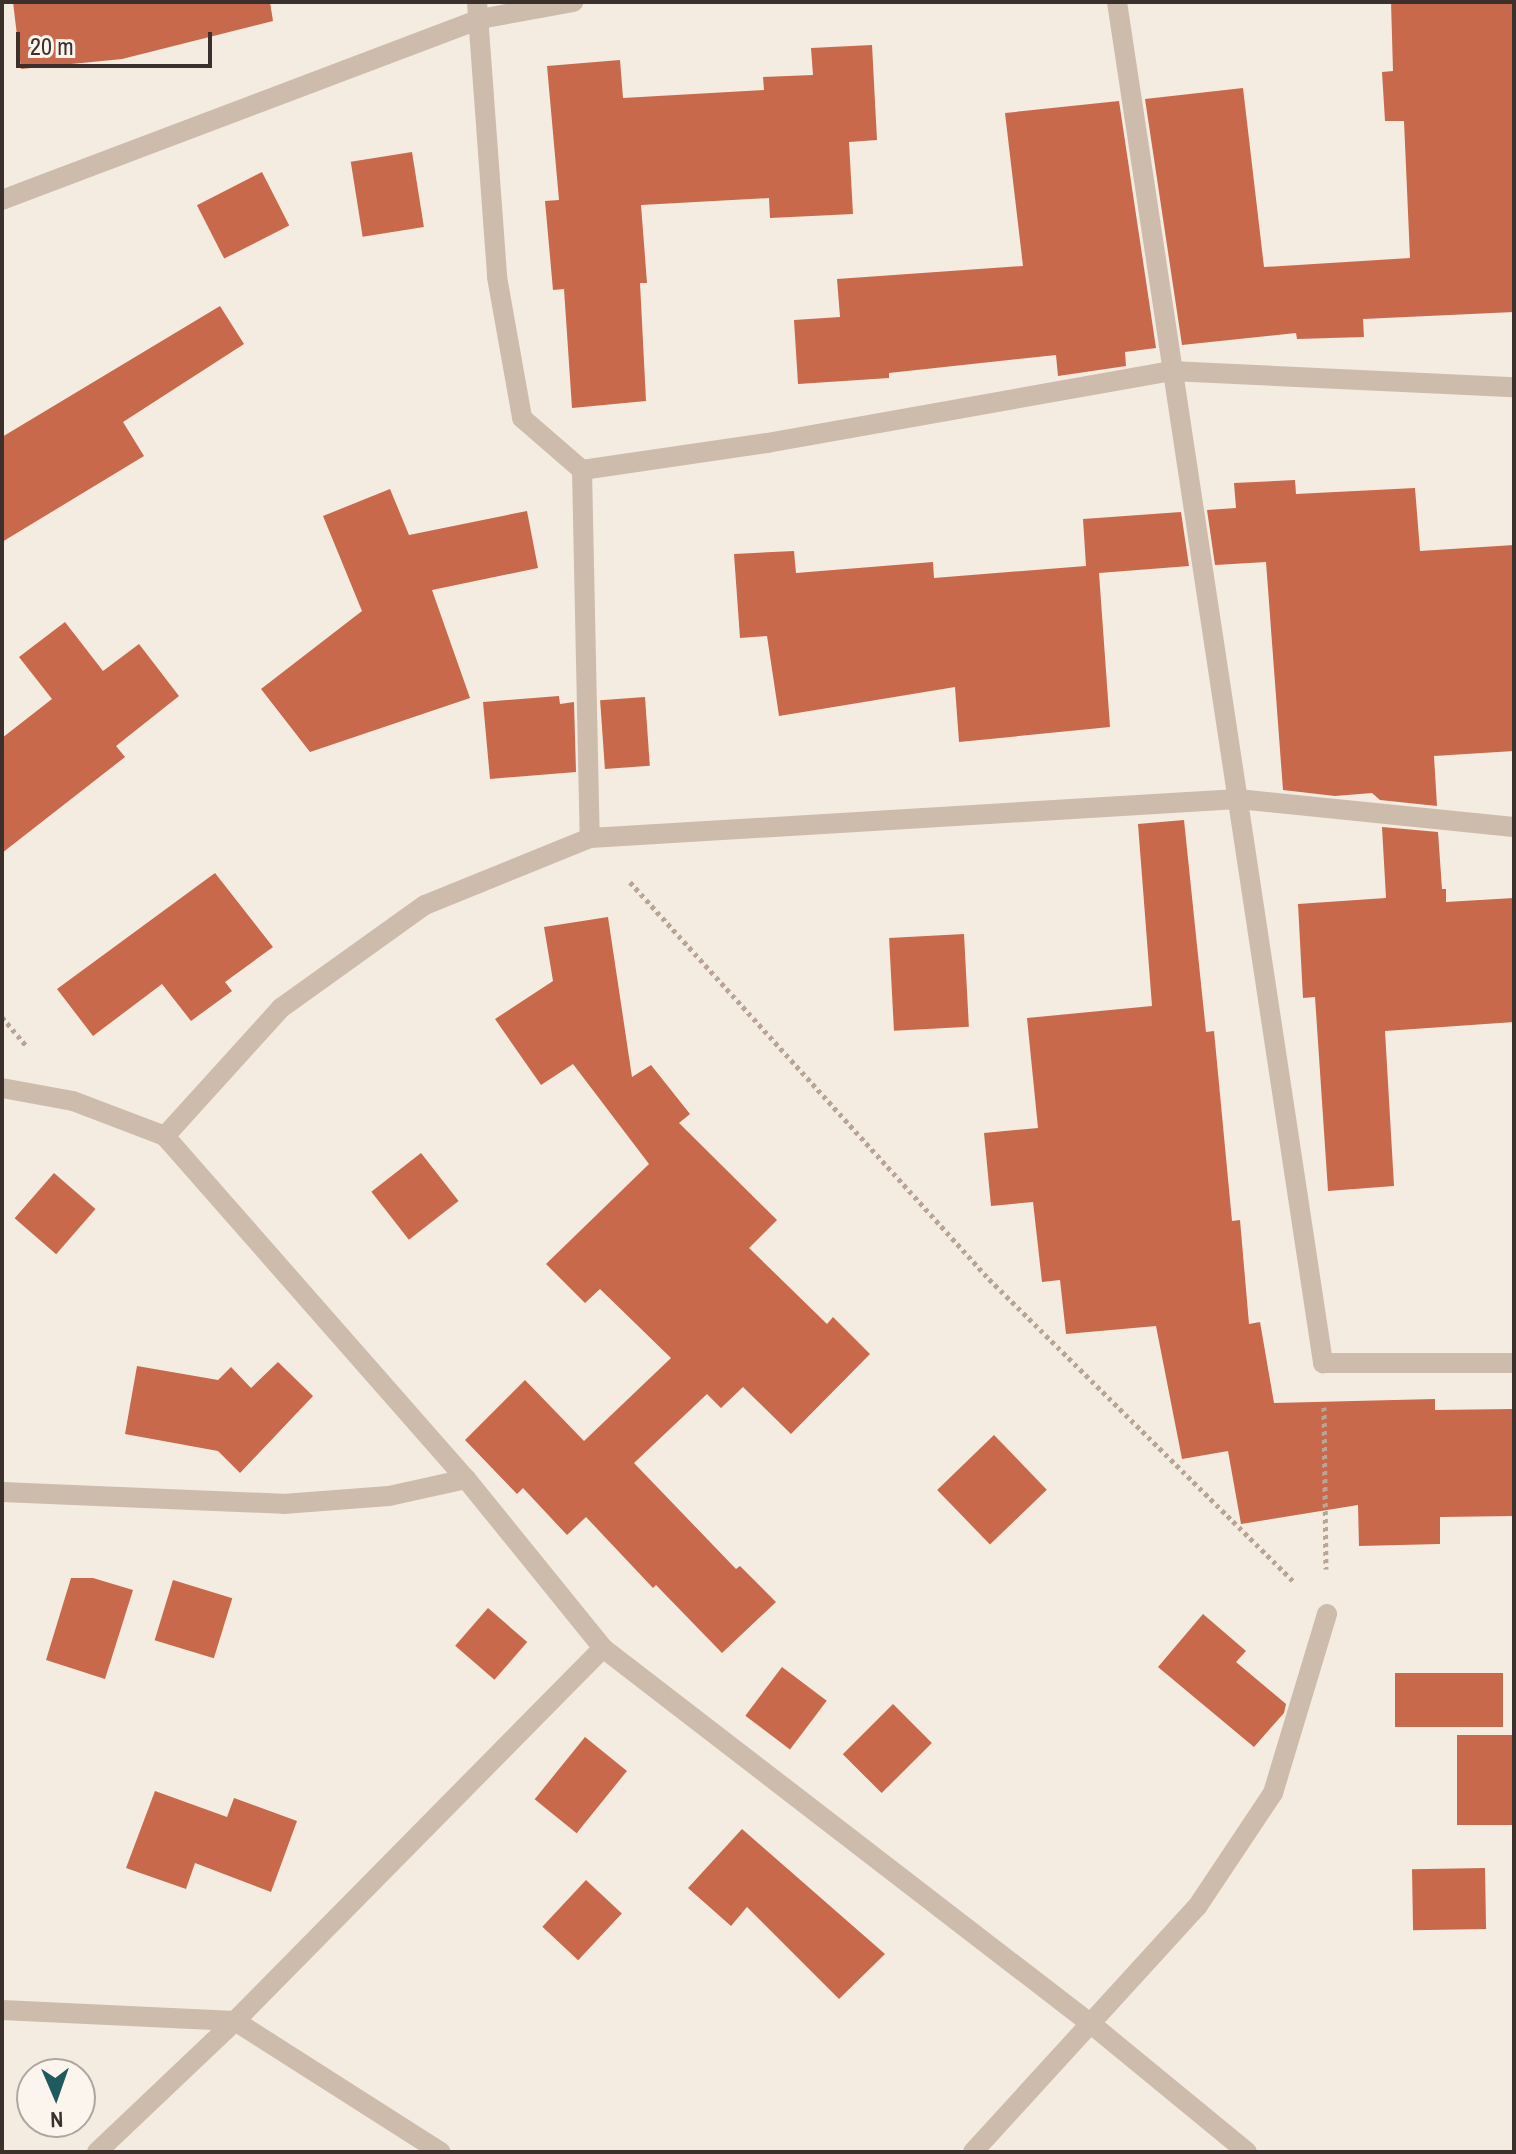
<!DOCTYPE html>
<style>
body{margin:0}
#map{position:relative;width:1516px;height:2154px;overflow:hidden;background:#f4ebe1;font-family:"Archivo Narrow",sans-serif}
div>[style]{position:absolute}
[style*='--x']{left:calc(var(--x)*1px);top:calc(var(--y)*1px);width:calc(var(--w)*1px);rotate:calc(var(--a)*1deg)}
.building>*{inset:0;background:#c8694b;transform-origin:0 0}
.path>*{height:5px;margin-top:-2.5px;transform-origin:0;background:repeating-linear-gradient(90deg,#b9a596 0 4px,transparent 0 8px)}
.pedestrian>*{height:20px;margin:-10px;padding:0 10px;transform-origin:10px;border-radius:10px;background:#cdbbac}
.minor>*{height:20px;margin:-10px;padding:0 10px;transform-origin:10px;border-radius:10px;background:#cdbbac}
span{translate:-50% -50%;white-space:nowrap;text-align:center;line-height:1.15;-webkit-text-stroke:6px #fbf5ee;paint-order:stroke}
.frame{position:absolute;inset:0;border:4px solid #3b302b;pointer-events:none}
.north{position:absolute;left:16px;top:2058px;width:80px;height:80px;box-sizing:border-box;background:#fbf5ee;border:2px solid #aea6a0;border-radius:50%;rotate:178deg;font-size:22px;font-weight:700;line-height:32px;text-align:center;color:#3b302b}
.north::after{content:'';display:block;margin:auto;width:28px;height:36px;background:#1f5a5e;clip-path:polygon(50% 0,100% 100%,50% 72%,0 100%)}
.scale{position:absolute;left:16px;top:32px;width:196px;height:36px;box-sizing:border-box;border:4px solid #3b302b;border-top:0;padding-left:10px;font-size:24px;line-height:28px;white-space:nowrap;color:#3b302b;-webkit-text-stroke:6px #fbf5ee;paint-order:stroke}
</style>
<div id="map">
<div class="building">
<div style="clip-path:polygon(13px 2px,270px 2px,273px 21px,122px 59px,21px 69px)"></div>
<div style="clip-path:polygon(1391px 2px,1514px 2px,1514px 312px,1363px 319px,1364px 337px,1297px 339px,1296px 333px,1182px 345px,1145px 99px,1243px 88px,1264px 267px,1410px 258px,1404px 121px,1385px 121px,1382px 72px,1393px 71px)"></div>
<div style="clip-path:polygon(872px 45px,877px 140px,849px 142px,853px 214px,770px 218px,769px 198px,641px 205px,647px 283px,640px 283px,646px 401px,572px 408px,564px 289px,553px 290px,545px 201px,559px 200px,547px 66px,620px 60px,623px 98px,764px 90px,763px 77px,813px 75px,811px 48px)"></div>
<div style="clip-path:polygon(1119px 101px,1156px 348px,1125px 352px,1126px 366px,1058px 376px,1056px 355px,889px 373px,889px 378px,798px 384px,794px 320px,840px 317px,837px 279px,1023px 266px,1005px 113px)"></div>
<div style="left:412px;top:152px;width:76px;height:62px;rotate:81deg"></div>
<div style="left:262px;top:172px;width:60px;height:73px;rotate:63deg"></div>
<div style="clip-path:polygon(220px 306px,244px 344px,123px 422px,144px 456px,2px 542px,2px 437px)"></div>
<div style="clip-path:polygon(1295px 480px,1296px 494px,1415px 488px,1420px 551px,1514px 545px,1514px 751px,1434px 756px,1437px 806px,1380px 800px,1372px 793px,1335px 796px,1283px 790px,1266px 562px,1215px 565px,1207px 510px,1236px 508px,1234px 483px)"></div>
<div style="clip-path:polygon(390px 489px,409px 535px,527px 511px,538px 568px,432px 590px,470px 698px,310px 752px,261px 689px,362px 611px,323px 516px)"></div>
<div style="clip-path:polygon(1181px 512px,1189px 566px,1099px 573px,1110px 727px,959px 742px,955px 687px,779px 716px,767px 636px,740px 638px,734px 554px,794px 551px,796px 573px,933px 562px,934px 578px,1086px 566px,1083px 519px)"></div>
<div style="clip-path:polygon(65px 622px,103px 671px,139px 644px,179px 696px,116px 746px,125px 757px,2px 853px,2px 738px,52px 699px,19px 657px)"></div>
<div style="clip-path:polygon(559px 696px,560px 704px,574px 702px,576px 772px,490px 779px,483px 702px)"></div>
<div style="left:645px;top:697px;width:69px;height:45px;rotate:86deg"></div>
<div style="clip-path:polygon(1184px 820px,1206px 1032px,1214px 1031px,1232px 1221px,1240px 1220px,1249px 1324px,1260px 1322px,1274px 1403px,1435px 1399px,1435px 1410px,1513px 1409px,1514px 1516px,1440px 1517px,1440px 1544px,1359px 1546px,1358px 1505px,1241px 1524px,1228px 1451px,1182px 1459px,1156px 1326px,1066px 1334px,1060px 1280px,1042px 1282px,1033px 1202px,991px 1206px,984px 1133px,1038px 1128px,1027px 1018px,1152px 1006px,1138px 824px)"></div>
<div style="clip-path:polygon(1382px 827px,1438px 832px,1442px 889px,1446px 889px,1446px 902px,1514px 898px,1514px 1022px,1385px 1031px,1394px 1186px,1328px 1191px,1315px 997px,1303px 998px,1298px 904px,1386px 898px)"></div>
<div style="clip-path:polygon(215px 873px,273px 947px,225px 982px,232px 991px,191px 1021px,162px 984px,93px 1036px,57px 989px)"></div>
<div style="clip-path:polygon(608px 917px,632px 1077px,651px 1065px,690px 1114px,679px 1123px,777px 1220px,749px 1248px,827px 1324px,833px 1317px,870px 1354px,791px 1434px,743px 1387px,721px 1408px,707px 1394px,634px 1463px,736px 1569px,740px 1566px,776px 1602px,722px 1653px,656px 1585px,653px 1588px,586px 1517px,567px 1535px,523px 1488px,517px 1494px,465px 1440px,525px 1380px,584px 1441px,671px 1358px,600px 1289px,585px 1303px,546px 1264px,649px 1164px,573px 1064px,541px 1085px,495px 1019px,553px 981px,544px 927px)"></div>
<div style="left:964px;top:934px;width:93px;height:75px;rotate:87deg"></div>
<div style="left:421px;top:1153px;width:61px;height:63px;rotate:52deg"></div>
<div style="left:54px;top:1173px;width:55px;height:60px;rotate:41deg"></div>
<div style="clip-path:polygon(278px 1362px,313px 1396px,240px 1473px,218px 1451px,125px 1434px,137px 1366px,218px 1380px,231px 1367px,251px 1388px)"></div>
<div style="left:994px;top:1435px;width:76px;height:79px;rotate:46deg"></div>
<div style="clip-path:polygon(71px 1578px,93px 1578px,133px 1590px,105px 1679px,46px 1660px)"></div>
<div style="left:173px;top:1580px;width:62px;height:63px;rotate:17deg"></div>
<div style="left:488px;top:1608px;width:52px;height:50px;rotate:41deg"></div>
<div style="clip-path:polygon(1203px 1614px,1246px 1651px,1236px 1662px,1286px 1704px,1284px 1713px,1254px 1747px,1158px 1667px)"></div>
<div style="left:782px;top:1667px;width:56px;height:61px;rotate:37deg"></div>
<div style="left:1503px;top:1673px;width:54px;height:108px;rotate:90deg"></div>
<div style="left:893px;top:1704px;width:55px;height:71px;rotate:45deg"></div>
<div style="left:1514px;top:1735px;width:90px;height:57px;rotate:90deg"></div>
<div style="left:585px;top:1737px;width:54px;height:80px;rotate:39deg"></div>
<div style="clip-path:polygon(155px 1791px,227px 1817px,234px 1798px,297px 1821px,271px 1892px,195px 1863px,186px 1889px,126px 1868px)"></div>
<div style="clip-path:polygon(742px 1829px,885px 1954px,839px 1999px,747px 1907px,731px 1926px,688px 1888px)"></div>
<div style="left:1485px;top:1868px;width:61px;height:73px;rotate:89deg"></div>
<div style="left:586px;top:1880px;width:49px;height:64px;rotate:43deg"></div>
</div>
<div class="path">
<div style="--x:630;--y:882;--w:535;--a:47.88"></div>
<div style="--x:989;--y:1279;--w:431;--a:44.8"></div>
<div style="--x:2;--y:1017;--w:39;--a:50"></div>
<div style="--x:1324;--y:1407;--w:162;--a:89.3"></div>
</div>
<div class="pedestrian">
<div style="--x:2;--y:1088;--w:72;--a:10.4"></div>
<div style="--x:73;--y:1101;--w:98;--a:20.8"></div>
</div>
<div class="minor">
<div style="--x:477;--y:2;--w:276;--a:85.8"></div>
<div style="--x:497;--y:277;--w:143;--a:79.9"></div>
<div style="--x:522;--y:418;--w:79;--a:40.9"></div>
<div style="--x:582;--y:470;--w:187;--a:-8.3"></div>
<div style="--x:767;--y:443;--w:410;--a:-10.1"></div>
<div style="--x:1171;--y:371;--w:343;--a:2.7"></div>
<div style="--x:1117;--y:2;--w:1377;--a:81.39"></div>
<div style="--x:1323;--y:1363;--w:191;--a:0"></div>
<div style="--x:2;--y:200;--w:511;--a:-20.74"></div>
<div style="--x:480;--y:19;--w:95;--a:-10.4"></div>
<div style="--x:582;--y:470;--w:368;--a:88.8"></div>
<div style="--x:2;--y:1492;--w:281;--a:2.4"></div>
<div style="--x:283;--y:1504;--w:106;--a:-4.3"></div>
<div style="--x:389;--y:1496;--w:79;--a:-12.4"></div>
<div style="--x:2;--y:2010;--w:233;--a:2.7"></div>
<div style="--x:235;--y:2021;--w:244;--a:32.5"></div>
<div style="--x:97;--y:2152;--w:190;--a:-43.5"></div>
<div style="--x:235;--y:2021;--w:524;--a:-45.39"></div>
<div style="--x:973;--y:2152;--w:332;--a:-47.6"></div>
<div style="--x:1197;--y:1907;--w:137;--a:-56.3"></div>
<div style="--x:1273;--y:1793;--w:187;--a:-73.2"></div>
<div style="--x:1247;--y:2152;--w:202;--a:-140.6"></div>
<div style="--x:1091;--y:2024;--w:616;--a:-142.39"></div>
<div style="--x:603;--y:1648;--w:218;--a:-129"></div>
<div style="--x:466;--y:1479;--w:456;--a:-131.3"></div>
<div style="--x:165;--y:1136;--w:173;--a:-47.8"></div>
<div style="--x:281;--y:1008;--w:177;--a:-35.6"></div>
<div style="--x:425;--y:905;--w:178;--a:-22.1"></div>
<div style="--x:590;--y:838;--w:649;--a:-3.44"></div>
<div style="--x:1238;--y:799;--w:277;--a:5.8"></div>
</div>
<div class="frame"></div>
<div class="north">N</div>
<div class="scale">20 m</div>
</div>
